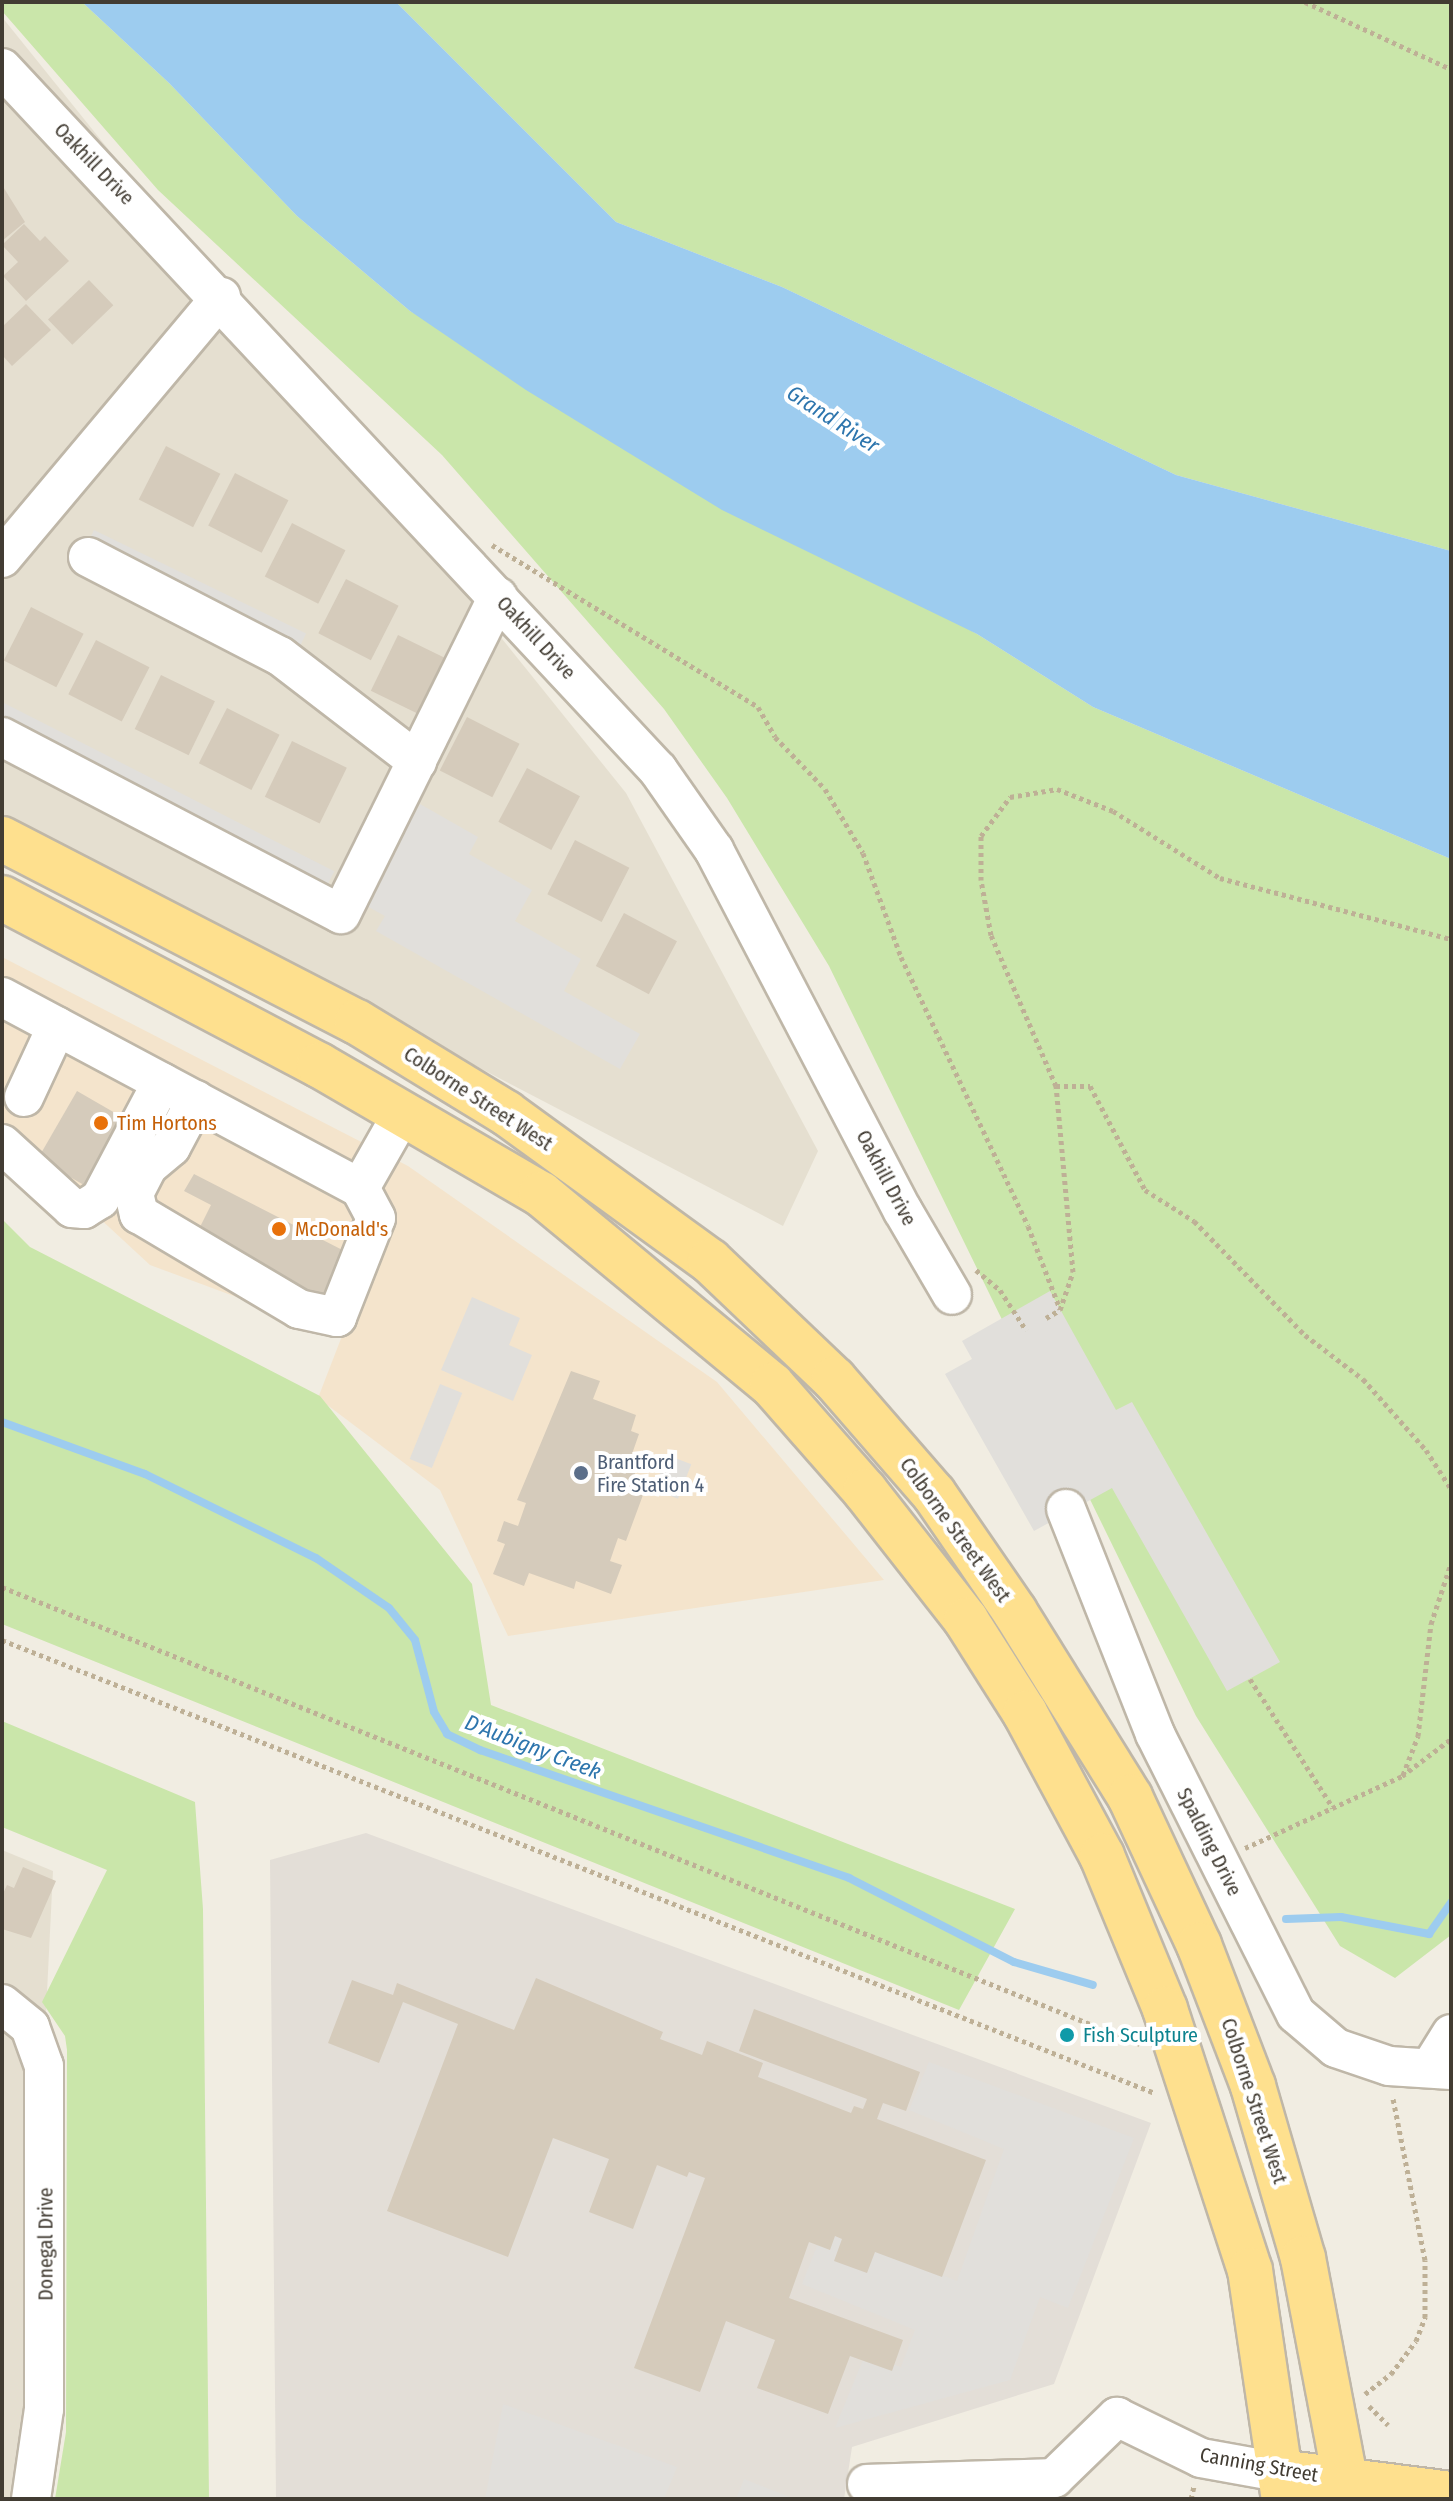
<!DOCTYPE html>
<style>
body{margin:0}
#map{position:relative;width:1453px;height:2501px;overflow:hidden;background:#f1ede2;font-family:"Fira Sans Condensed",sans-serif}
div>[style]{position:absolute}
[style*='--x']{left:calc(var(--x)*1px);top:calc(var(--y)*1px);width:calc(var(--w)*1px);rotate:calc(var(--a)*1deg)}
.residential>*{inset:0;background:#e5dfd0}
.commercial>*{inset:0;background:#f4e4cc}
.industrial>*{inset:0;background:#e3ded7}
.green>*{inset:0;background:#cae6aa}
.parking>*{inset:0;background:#e1dfdb;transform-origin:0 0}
.water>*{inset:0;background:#9dccef}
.stream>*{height:8px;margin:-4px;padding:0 4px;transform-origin:4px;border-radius:4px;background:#9dccef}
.building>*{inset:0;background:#d5cbbb;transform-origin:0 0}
.path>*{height:5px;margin-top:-2.5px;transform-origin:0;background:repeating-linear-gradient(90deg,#beb096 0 4px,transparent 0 8px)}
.roads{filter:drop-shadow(2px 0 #bfb7a8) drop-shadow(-2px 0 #bfb7a8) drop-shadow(0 2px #bfb7a8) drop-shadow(0 -2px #bfb7a8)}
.minor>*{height:38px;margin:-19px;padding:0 19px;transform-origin:19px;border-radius:19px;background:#fff}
.major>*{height:44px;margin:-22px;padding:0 22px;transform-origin:22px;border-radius:22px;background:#fee08e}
.dots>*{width:22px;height:22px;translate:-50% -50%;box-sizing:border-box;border:4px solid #fff;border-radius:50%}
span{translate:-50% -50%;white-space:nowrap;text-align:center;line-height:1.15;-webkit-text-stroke:8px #fff;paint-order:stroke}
.street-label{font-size:20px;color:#423c33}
.food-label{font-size:20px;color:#c56008}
.left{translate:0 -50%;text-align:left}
.service-label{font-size:20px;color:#4e5e75}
.culture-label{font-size:20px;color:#0d838f}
.water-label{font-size:22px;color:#2d75ad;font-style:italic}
.frame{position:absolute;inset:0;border:4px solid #423c33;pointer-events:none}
</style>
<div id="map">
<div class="residential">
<div style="clip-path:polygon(2px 17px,626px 793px,818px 1151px,783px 1226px,2px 819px)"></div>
<div style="clip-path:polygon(2px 1850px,53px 1871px,22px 2499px,2px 2499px)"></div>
</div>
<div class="commercial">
<div style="clip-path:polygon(2px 957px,408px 1166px,717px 1382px,884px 1580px,508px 1636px,440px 1490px,318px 1398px,342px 1336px,150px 1265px,2px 1128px)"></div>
</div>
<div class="industrial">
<div style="clip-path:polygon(366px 1833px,1151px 2123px,1054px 2384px,852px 2447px,844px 2499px,276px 2499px,270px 1860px)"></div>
</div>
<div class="green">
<div style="clip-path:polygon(2px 2px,82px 2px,169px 83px,297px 216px,410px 311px,977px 634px,1093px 707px,1451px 859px,1451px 1935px,1395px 1978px,1340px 1946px,1196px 1716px,829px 966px,727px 798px,664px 709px,442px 455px,158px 190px,2px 11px)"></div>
<div style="clip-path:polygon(396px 2px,1451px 2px,1451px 551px,1176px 475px,782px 287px,616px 222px)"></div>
<div style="clip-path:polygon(2px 1219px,30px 1247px,320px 1396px,472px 1584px,491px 1705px,1015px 1909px,959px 2010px,2px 1624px)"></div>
<div style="clip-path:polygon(2px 1721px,195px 1802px,203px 1909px,209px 2499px,55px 2499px,66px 2432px,67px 2050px,65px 2036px,42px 2002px,107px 1870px,2px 1827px)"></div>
</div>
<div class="parking">
<div style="left:94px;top:530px;width:236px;height:15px;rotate:26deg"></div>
<div style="left:2px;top:702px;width:373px;height:21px;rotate:27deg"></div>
<div style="clip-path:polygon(420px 804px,478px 837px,469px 854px,532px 890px,515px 921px,581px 959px,564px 991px,640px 1034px,620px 1069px,376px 931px,385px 916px,363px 904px)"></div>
<div style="clip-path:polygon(1050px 1291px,1116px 1410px,1132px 1402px,1280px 1662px,1227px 1691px,1112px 1488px,1034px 1531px,945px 1374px,972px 1359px,962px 1341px)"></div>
<div style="clip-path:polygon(472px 1297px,520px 1318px,509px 1345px,532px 1355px,513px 1401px,441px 1370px)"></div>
<div style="left:440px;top:1384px;width:24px;height:81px;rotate:22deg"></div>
<div style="left:667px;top:1455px;width:26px;height:37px;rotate:21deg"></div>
<div style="clip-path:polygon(929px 2062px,1134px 2138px,1068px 2308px,1040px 2297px,1010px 2380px,835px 2428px,865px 2355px,901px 2367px,915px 2330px,802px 2284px,824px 2228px,957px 2281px,1004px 2149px,909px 2110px)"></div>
<div style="clip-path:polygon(503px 2404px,677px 2467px,664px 2499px,485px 2499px)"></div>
<div style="clip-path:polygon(744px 2479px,795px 2499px,736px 2499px)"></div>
</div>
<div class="water">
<div style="clip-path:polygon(82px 2px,396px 2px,616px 222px,782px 287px,1176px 475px,1451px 551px,1451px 859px,1093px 707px,977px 634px,722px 510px,526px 390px,410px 311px,297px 216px,169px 83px)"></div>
</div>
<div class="stream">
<div style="--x:2;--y:1422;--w:152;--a:20"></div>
<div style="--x:145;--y:1474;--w:191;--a:26.2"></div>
<div style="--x:316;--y:1558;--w:88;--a:34.4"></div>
<div style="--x:389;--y:1608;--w:41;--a:50.9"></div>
<div style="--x:415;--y:1640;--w:74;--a:75.2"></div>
<div style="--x:434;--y:1712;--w:26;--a:59"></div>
<div style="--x:447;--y:1734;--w:37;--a:26"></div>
<div style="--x:480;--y:1750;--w:391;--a:19.1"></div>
<div style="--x:849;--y:1878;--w:185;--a:27"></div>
<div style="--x:1014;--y:1962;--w:82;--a:16.2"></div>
<div style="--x:1286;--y:1919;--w:55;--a:-2.1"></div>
<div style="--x:1341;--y:1917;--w:90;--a:10.9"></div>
<div style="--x:1429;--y:1934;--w:39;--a:-55"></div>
</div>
<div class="building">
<div style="clip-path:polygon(2px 185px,25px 222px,2px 241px)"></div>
<div style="clip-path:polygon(24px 224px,40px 241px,45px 236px,69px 261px,26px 301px,3px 276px,18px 262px,2px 245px)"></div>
<div style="left:89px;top:280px;width:35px;height:57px;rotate:46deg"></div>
<div style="clip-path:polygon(26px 304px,51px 330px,12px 366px,2px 355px,2px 327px)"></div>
<div style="left:166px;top:446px;width:61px;height:60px;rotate:27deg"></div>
<div style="left:235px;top:473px;width:60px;height:59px;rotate:27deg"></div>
<div style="left:292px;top:523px;width:60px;height:60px;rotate:27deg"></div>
<div style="left:346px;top:579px;width:59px;height:61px;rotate:27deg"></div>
<div style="left:31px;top:607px;width:59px;height:60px;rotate:27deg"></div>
<div style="left:398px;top:635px;width:61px;height:62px;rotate:26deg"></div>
<div style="left:96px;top:640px;width:60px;height:61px;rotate:27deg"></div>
<div style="left:161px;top:675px;width:60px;height:60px;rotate:26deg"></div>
<div style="left:227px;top:708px;width:59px;height:62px;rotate:27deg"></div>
<div style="left:467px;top:717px;width:59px;height:60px;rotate:27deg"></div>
<div style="left:292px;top:741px;width:61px;height:62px;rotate:26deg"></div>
<div style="left:527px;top:768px;width:60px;height:61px;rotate:28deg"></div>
<div style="left:575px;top:840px;width:61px;height:61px;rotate:27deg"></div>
<div style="left:624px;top:913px;width:60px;height:60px;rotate:28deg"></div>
<div style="left:77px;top:1091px;width:60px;height:78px;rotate:30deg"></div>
<div style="clip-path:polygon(194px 1174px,360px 1259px,319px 1306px,196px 1235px,211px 1205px,184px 1191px)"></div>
<div style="clip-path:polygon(571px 1371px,600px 1381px,593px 1399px,636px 1415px,631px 1431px,639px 1434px,632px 1454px,641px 1457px,629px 1490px,643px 1495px,626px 1541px,618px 1538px,610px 1561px,622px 1565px,611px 1594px,576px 1581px,574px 1589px,529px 1573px,524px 1586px,493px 1574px,505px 1544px,497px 1541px,504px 1521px,518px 1526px,526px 1503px,517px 1500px)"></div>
<div style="clip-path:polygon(23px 1867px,56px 1881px,31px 1938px,2px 1929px,2px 1896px,7px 1885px,14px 1888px)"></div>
<div style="clip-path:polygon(536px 1978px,663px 2032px,660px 2039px,702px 2055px,707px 2041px,763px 2063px,758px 2077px,851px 2113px,854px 2106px,863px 2109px,867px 2099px,739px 2051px,754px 2009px,920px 2072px,906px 2111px,883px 2103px,877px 2119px,986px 2160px,942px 2277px,875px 2252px,867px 2273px,834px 2261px,842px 2239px,835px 2236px,830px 2250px,809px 2242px,789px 2298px,903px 2340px,892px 2371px,850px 2356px,828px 2414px,757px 2388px,775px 2340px,726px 2321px,700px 2392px,634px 2368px,705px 2178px,689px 2172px,687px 2177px,657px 2165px,633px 2229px,589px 2212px,609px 2159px,553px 2138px,508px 2257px,387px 2211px,458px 2024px,403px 2002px,379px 2063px,328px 2043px,352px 1980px,393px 1995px,397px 1983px,514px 2030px)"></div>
</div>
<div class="path">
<div style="--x:1305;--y:2;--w:161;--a:24.7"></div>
<div style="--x:492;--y:545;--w:311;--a:31.3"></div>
<div style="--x:758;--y:707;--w:34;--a:60"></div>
<div style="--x:775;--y:737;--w:72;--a:46.1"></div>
<div style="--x:825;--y:789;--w:74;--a:59.3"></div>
<div style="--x:863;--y:853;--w:111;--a:69.9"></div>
<div style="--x:901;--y:957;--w:297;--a:64.7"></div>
<div style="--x:1028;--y:1226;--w:89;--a:68.9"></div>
<div style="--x:1056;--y:1086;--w:34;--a:0"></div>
<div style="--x:1090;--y:1086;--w:118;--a:62.1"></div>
<div style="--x:1145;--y:1190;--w:58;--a:32.3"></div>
<div style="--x:1194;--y:1221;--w:159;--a:45.8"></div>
<div style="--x:1305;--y:1335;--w:73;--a:37.2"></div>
<div style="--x:1363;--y:1379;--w:95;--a:48.4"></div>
<div style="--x:1426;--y:1450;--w:46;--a:57.3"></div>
<div style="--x:976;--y:1270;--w:31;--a:40"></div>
<div style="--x:1000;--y:1290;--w:48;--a:57"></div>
<div style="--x:1046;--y:1318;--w:16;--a:-30"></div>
<div style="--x:1060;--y:1310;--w:40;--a:-71.1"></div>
<div style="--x:1073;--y:1272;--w:187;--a:-95.2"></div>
<div style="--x:1056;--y:1086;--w:164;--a:-113.3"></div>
<div style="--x:991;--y:935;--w:56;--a:-100.3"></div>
<div style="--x:981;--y:880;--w:44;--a:-90"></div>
<div style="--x:981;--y:836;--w:49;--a:-53.4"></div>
<div style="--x:1010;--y:797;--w:48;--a:-9.7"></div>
<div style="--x:1057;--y:789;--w:60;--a:21.4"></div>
<div style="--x:1113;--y:811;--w:126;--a:32.1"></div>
<div style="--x:1220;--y:878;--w:239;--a:14.8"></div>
<div style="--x:2;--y:1587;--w:1226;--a:21.88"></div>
<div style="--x:2;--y:1640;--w:1239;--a:21.45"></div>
<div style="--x:1250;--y:1679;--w:153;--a:57.2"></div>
<div style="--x:1403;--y:1775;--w:42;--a:-69"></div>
<div style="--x:1418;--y:1736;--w:113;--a:-83.4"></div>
<div style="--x:1431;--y:1624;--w:64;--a:-71.8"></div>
<div style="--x:1245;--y:1848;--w:173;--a:-24.6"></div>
<div style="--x:1402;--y:1776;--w:61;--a:-37.1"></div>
<div style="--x:1365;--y:2394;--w:33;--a:-38"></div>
<div style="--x:1391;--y:2374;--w:41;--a:-52.9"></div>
<div style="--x:1416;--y:2341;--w:26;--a:-69"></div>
<div style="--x:1425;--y:2317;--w:57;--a:-90"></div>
<div style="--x:1425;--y:2260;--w:165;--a:-101.2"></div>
<div style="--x:1369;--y:2406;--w:27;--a:45"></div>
<div style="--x:1191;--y:2499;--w:13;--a:-77"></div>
</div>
<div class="roads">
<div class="minor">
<div style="--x:2;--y:68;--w:961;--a:46.94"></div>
<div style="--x:658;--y:770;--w:98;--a:55"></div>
<div style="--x:714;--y:850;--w:407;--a:62.4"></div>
<div style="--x:903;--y:1211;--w:97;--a:59.7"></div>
<div style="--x:88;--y:557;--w:216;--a:27.3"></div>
<div style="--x:280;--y:656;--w:173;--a:37.5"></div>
<div style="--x:2;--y:558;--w:341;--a:-50"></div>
<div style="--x:2;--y:737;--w:382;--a:27.6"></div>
<div style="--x:341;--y:914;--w:354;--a:-63.7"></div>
<div style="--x:2;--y:997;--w:406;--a:28.1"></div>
<div style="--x:360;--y:1188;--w:87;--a:-60.5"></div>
<div style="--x:24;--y:1097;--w:78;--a:-65.1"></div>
<div style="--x:196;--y:1100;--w:53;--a:118"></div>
<div style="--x:171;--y:1147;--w:30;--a:140"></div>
<div style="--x:148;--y:1166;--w:30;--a:117"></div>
<div style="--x:134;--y:1193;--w:22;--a:77"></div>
<div style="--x:139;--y:1214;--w:186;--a:30.7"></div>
<div style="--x:299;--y:1309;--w:39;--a:12"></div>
<div style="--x:337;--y:1317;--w:106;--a:-68.5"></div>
<div style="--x:376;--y:1218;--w:34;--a:-118"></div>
<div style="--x:2;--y:1144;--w:95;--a:42.4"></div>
<div style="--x:72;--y:1208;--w:12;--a:5"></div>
<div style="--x:84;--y:1209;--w:19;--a:-32"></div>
<div style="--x:100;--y:1199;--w:132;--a:-62.1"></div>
<div style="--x:1066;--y:1509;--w:242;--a:68.4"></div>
<div style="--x:1155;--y:1734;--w:313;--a:63.3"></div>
<div style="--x:1296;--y:2014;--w:52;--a:40.4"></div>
<div style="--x:1336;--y:2048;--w:56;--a:18.8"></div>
<div style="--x:1389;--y:2066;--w:62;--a:3.7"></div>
<div style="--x:2;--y:2004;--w:36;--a:39"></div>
<div style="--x:30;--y:2027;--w:41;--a:70.3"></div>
<div style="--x:44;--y:2066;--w:343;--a:90"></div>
<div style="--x:44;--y:2409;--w:91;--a:98.2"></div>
<div style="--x:1430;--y:2068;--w:40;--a:-58"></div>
<div style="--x:867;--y:2484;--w:187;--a:-1.8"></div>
<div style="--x:1054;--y:2478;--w:88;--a:-44.1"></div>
<div style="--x:1117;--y:2417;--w:93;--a:26"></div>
<div style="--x:1201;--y:2458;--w:79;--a:10.2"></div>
</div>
<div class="major">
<div style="--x:2;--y:839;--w:399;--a:27.3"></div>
<div style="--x:357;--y:1022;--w:175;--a:31.4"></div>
<div style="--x:506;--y:1113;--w:252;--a:36"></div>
<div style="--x:710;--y:1261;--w:171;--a:43.6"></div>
<div style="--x:834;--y:1379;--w:152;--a:49"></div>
<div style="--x:934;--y:1494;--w:143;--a:55.5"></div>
<div style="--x:1015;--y:1612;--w:218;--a:58.1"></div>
<div style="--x:1130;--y:1797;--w:163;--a:65"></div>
<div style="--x:1199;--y:1945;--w:151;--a:69"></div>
<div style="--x:1253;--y:2086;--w:179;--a:73.8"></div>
<div style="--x:1303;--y:2258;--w:245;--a:79.2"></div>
<div style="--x:2;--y:898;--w:358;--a:27.8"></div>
<div style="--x:319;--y:1065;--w:257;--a:30.2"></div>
<div style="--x:541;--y:1194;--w:300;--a:39.6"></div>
<div style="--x:772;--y:1385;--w:141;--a:48.7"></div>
<div style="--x:865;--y:1491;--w:164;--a:51.9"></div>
<div style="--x:966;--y:1620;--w:110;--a:57.6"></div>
<div style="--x:1025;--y:1713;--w:162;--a:61.7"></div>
<div style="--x:1102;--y:1856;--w:165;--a:67.6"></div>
<div style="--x:1165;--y:2009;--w:274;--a:72"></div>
<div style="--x:1250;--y:2270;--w:232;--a:81.6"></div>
<div style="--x:1279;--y:2472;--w:173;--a:7.3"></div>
</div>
</div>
<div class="dots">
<div style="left:101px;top:1123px;background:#e8710a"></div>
<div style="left:279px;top:1229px;background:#e8710a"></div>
<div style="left:581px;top:1473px;background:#5c6f8a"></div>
<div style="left:1067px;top:2035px;background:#0f9aa8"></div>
</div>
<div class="street-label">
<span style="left:94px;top:164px;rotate:46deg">Oakhill Drive</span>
<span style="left:536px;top:638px;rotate:47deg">Oakhill Drive</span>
<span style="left:478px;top:1099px;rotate:33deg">Colborne Street West</span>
<span style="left:886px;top:1178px;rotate:62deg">Oakhill Drive</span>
<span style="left:955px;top:1530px;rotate:54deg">Colborne Street West</span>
<span style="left:1209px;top:1842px;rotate:63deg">Spalding Drive</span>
<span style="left:1254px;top:2101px;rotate:72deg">Colborne Street West</span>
<span style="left:46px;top:2244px;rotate:-90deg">Donegal Drive</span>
<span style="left:1259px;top:2465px;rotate:10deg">Canning Street</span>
</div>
<div class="food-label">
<span class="left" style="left:117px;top:1123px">Tim Hortons</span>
<span class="left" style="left:295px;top:1229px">McDonald's</span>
</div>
<div class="service-label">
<span class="left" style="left:597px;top:1474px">Brantford<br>Fire Station 4</span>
</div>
<div class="culture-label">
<span class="left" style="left:1083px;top:2035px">Fish Sculpture</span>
</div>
<div class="water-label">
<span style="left:833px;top:419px;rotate:33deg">Grand River</span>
<span style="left:533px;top:1747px;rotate:21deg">D'Aubigny Creek</span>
</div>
<div class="frame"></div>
</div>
